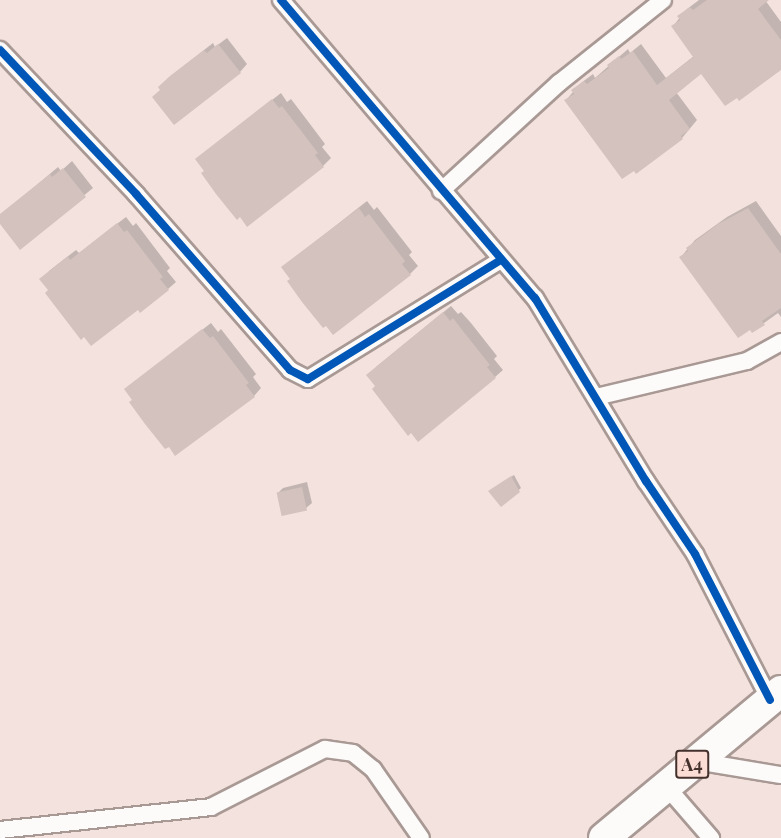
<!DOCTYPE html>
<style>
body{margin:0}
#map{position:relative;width:781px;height:838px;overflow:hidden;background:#f3e2de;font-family:"Playfair Display",serif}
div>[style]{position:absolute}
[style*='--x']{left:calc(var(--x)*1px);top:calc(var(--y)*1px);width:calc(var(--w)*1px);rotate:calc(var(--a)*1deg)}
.shadow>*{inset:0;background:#0003}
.building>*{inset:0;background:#d3c2be;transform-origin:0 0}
.roads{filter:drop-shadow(2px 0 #a99995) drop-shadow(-2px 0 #a99995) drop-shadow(0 2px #a99995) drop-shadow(0 -2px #a99995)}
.street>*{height:16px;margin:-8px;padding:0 8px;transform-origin:8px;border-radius:8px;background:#fdfbfa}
.highway>*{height:30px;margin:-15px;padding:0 15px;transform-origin:15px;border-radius:15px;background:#fdfbfa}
.cycleway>*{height:8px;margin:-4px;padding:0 4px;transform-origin:4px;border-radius:4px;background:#0057b8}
span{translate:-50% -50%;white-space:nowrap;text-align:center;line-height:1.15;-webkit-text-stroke:5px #fcddd5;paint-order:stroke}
.shield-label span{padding:2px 4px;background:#fcddd5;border:2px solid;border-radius:4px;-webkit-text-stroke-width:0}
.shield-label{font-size:18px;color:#44312c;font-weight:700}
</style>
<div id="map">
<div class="shadow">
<div style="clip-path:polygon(699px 0,765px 0,781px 22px,781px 68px,701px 72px,676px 92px,697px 120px,682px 138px,636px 172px,566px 100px,581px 83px,593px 74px,595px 78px,628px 49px,630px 53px,641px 44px,666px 78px,694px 56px,673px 26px,687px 9px)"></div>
<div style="clip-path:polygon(227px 38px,247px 64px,240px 72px,167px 79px,213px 43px,215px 47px)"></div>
<div style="clip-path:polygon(281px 93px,287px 102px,291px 99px,310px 124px,325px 144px,322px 147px,331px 158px,323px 166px,205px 171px,205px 152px)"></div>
<div style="clip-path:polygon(72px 161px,93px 188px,20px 248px,0 222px,6px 211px,58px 167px,61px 171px)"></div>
<div style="clip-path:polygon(367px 201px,374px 210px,377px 207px,412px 252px,409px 255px,418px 266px,410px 274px,291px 279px,283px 267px)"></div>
<div style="clip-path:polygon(756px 201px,781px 236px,781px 317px,778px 313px,753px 331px,681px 257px,695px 240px,727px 217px)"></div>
<div style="clip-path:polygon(126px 217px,133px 226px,136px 223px,170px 268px,167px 271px,176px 282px,168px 289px,138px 308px,50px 290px,49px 271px,76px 250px,79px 253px)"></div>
<div style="clip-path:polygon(451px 306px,458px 314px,461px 312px,471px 323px,497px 356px,494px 359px,503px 370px,495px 377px,377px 386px,376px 367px)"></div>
<div style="clip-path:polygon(211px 323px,218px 332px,221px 329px,256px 374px,253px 377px,261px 388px,254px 396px,134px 400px,126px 389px)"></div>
<div style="clip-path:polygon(514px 475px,521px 488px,501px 505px,492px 489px)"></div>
<div style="clip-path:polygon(307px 482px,312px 503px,306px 508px,278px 493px,283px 488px)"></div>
</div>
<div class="building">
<div style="clip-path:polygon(707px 0,769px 0,758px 9px,781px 40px,781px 70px,739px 101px,737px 98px,725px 106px,701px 74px,669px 100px,690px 129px,681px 136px,683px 139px,636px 174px,634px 171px,622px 179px,564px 100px,574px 94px,571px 90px,584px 81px,587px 84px,609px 68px,607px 65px,619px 56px,621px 59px,633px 51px,657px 85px,693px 57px,671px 26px,680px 20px,677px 16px,690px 7px,693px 10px)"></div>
<div style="clip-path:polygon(218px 44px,241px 73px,174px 125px,152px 97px,160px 90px,158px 87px,170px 76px,204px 50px,207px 53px)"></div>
<div style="clip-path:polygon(272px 99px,279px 108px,282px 106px,302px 132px,318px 153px,315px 155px,324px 167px,247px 227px,240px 217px,237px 220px,216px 194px,201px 173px,204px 171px,195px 159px)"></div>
<div style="clip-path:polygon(63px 168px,86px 197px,20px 250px,0 224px,0 214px,50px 174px,52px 177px)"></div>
<div style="clip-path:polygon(359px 208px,365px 217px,369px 214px,405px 261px,402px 264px,411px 275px,333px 335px,326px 326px,323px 328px,302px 302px,287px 281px,290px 279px,281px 267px)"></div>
<div style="clip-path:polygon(748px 208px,781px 254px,781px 308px,762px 321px,765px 325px,752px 333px,750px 330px,738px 338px,679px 257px,688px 251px,686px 248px,718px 224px)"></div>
<div style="clip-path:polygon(117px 223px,124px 232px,127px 230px,163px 277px,160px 279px,169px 290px,140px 313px,138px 310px,91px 346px,84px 337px,81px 340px,45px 293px,48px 290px,39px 279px,68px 256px,70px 260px)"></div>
<div style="clip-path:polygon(443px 312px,450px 321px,453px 318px,463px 331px,490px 365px,487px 367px,496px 378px,418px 442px,411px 433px,408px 436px,398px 423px,372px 389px,375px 386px,366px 375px)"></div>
<div style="clip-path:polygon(202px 329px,210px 338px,213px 336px,249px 383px,246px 385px,255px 397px,175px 456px,169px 447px,165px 449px,145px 424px,129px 402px,132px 400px,124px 389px)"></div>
<div style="clip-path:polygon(511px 476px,520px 492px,501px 507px,488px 491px)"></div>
<div style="left:302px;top:487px;width:24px;height:26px;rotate:78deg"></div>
</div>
<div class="roads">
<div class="street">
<div style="--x:281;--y:0;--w:392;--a:49.6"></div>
<div style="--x:535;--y:298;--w:214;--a:58.8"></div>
<div style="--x:646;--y:481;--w:88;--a:56.1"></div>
<div style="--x:695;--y:554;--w:164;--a:62.8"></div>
<div style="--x:0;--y:50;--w:198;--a:46.6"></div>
<div style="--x:136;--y:194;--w:234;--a:48.8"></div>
<div style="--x:290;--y:370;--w:20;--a:27"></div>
<div style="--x:308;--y:379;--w:227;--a:-31.7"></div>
<div style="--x:441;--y:191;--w:160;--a:-42.5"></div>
<div style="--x:559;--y:83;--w:133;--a:-38.6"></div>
<div style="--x:596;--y:397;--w:155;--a:-13.4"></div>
<div style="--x:747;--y:361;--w:39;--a:-29"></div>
<div style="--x:696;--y:761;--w:86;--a:9.4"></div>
<div style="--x:666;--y:786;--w:69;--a:49.1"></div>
<div style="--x:0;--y:830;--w:212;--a:-6.2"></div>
<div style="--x:211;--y:807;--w:128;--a:-27"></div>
<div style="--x:325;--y:749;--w:28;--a:8"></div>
<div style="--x:353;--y:753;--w:26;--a:39"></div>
<div style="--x:373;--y:769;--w:84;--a:55.2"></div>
</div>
<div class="highway">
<div style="--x:604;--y:838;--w:230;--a:-39.7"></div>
</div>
</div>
<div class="cycleway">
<div style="--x:281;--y:0;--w:392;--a:49.6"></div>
<div style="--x:535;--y:298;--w:214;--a:58.8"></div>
<div style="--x:646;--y:481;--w:88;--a:56.1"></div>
<div style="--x:695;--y:554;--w:164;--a:62.8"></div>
<div style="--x:0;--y:50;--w:198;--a:46.6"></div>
<div style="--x:136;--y:194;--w:234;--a:48.8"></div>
<div style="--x:290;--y:370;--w:20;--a:27"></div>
<div style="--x:308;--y:379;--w:227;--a:-31.7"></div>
</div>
<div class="shield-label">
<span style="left:692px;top:764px">A4</span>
</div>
</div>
